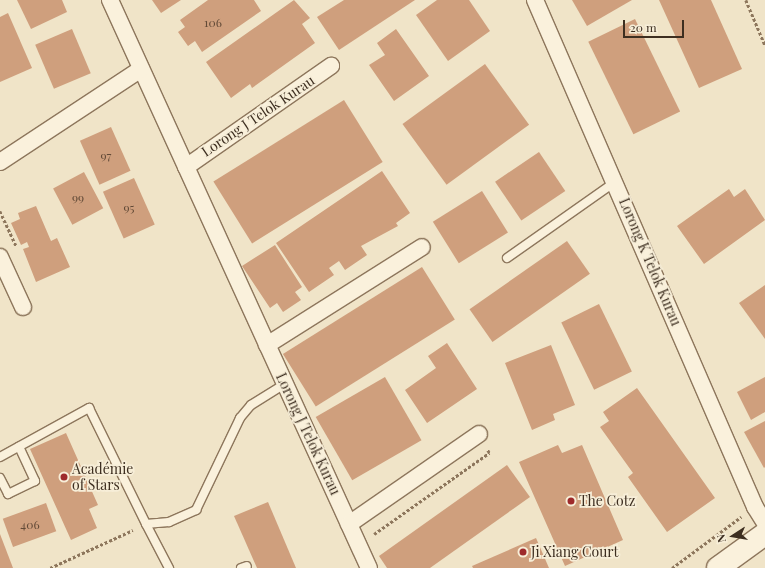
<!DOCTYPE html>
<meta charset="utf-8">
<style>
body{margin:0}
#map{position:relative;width:765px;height:568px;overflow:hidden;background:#f0e4c8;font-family:"Playfair Display",serif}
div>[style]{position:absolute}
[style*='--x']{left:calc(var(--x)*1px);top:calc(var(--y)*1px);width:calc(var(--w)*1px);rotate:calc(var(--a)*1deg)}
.building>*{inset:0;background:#cf9f7d;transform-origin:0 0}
.path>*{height:2.5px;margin-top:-1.25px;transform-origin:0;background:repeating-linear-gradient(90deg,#8d765c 0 3px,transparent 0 5px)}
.roads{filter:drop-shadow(1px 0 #8d765c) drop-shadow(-1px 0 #8d765c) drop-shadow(0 1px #8d765c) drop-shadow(0 -1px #8d765c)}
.lane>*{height:8px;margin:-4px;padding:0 4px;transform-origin:4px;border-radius:4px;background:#faf1dc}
.street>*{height:16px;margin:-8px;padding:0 8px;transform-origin:8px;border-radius:8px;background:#faf1dc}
.secondary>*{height:22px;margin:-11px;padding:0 11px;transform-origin:11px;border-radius:11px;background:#faf1dc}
.dots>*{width:11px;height:11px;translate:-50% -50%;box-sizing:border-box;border:2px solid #f7eed8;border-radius:50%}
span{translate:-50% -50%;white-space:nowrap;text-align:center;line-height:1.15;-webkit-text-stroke:3.5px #f7eed8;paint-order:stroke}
.number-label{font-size:12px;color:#624a37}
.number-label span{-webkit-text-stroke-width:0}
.street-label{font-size:14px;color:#3d2e20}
.poi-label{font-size:14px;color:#3d2e20}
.left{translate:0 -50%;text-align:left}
.north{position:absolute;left:713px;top:516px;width:40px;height:40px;-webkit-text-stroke:3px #f7eed8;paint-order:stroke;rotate:258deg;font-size:11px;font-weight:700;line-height:16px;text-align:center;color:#3d2e20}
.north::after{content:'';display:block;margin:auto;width:14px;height:18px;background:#3d2e20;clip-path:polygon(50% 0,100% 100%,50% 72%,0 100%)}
.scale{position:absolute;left:623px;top:20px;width:61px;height:18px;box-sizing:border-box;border:2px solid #3d2e20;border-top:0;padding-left:5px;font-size:12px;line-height:14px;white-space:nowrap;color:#3d2e20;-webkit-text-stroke:3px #f7eed8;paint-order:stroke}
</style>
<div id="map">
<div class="building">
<div style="clip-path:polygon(17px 0,62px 0,67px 12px,31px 29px)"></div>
<div style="clip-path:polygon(152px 0,181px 0,161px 13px)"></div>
<div style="clip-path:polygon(208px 0,254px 0,261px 11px,202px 52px,195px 41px,188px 46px,178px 32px,185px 27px,180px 20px)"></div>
<div style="clip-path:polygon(294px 0,310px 18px,302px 24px,315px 43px,252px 88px,250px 84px,231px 98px,206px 62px)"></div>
<div style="clip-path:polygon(344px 0,415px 0,339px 50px,317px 17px)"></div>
<div style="clip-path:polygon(437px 0,469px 0,490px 31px,448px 61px,416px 15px)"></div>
<div style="clip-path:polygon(572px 0,632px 0,587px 26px)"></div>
<div style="clip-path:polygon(659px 0,711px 0,742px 69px,699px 88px)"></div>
<div style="clip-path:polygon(8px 13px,32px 68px,0 82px,0 17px)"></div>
<div style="left:635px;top:19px;width:103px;height:52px;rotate:64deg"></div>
<div style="left:72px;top:29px;width:48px;height:40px;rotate:67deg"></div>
<div style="clip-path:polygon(396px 29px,429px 76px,394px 101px,369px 65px,385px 55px,377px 43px)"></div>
<div style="left:485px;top:64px;width:75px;height:102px;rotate:54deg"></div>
<div style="left:344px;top:100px;width:73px;height:154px;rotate:58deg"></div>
<div style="left:111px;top:127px;width:48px;height:34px;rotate:66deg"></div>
<div style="left:539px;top:152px;width:47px;height:53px;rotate:56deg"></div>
<div style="clip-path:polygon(382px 171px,410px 213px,396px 223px,398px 226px,361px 246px,367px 255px,345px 270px,339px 261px,329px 268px,334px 275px,309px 292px,276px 243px)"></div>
<div style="left:84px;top:172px;width:41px;height:35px;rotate:62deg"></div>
<div style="left:134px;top:178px;width:51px;height:34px;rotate:66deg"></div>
<div style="clip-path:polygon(729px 189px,734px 197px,745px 189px,765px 220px,704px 264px,677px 226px)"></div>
<div style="left:482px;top:191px;width:49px;height:58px;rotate:58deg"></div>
<div style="clip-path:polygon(36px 206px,51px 241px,57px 238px,70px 267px,36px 282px,23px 249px,29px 247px,27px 242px,21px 245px,11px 223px,20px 219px,18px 213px)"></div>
<div style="left:567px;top:241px;width:40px;height:119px;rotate:55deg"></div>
<div style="clip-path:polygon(275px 245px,302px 287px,295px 292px,301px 300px,283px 312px,277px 303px,270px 308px,242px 266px)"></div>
<div style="left:422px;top:267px;width:62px;height:164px;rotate:58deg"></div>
<div style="clip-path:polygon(765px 285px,765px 339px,739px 303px)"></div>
<div style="left:599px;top:304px;width:75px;height:42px;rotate:64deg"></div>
<div style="clip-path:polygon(447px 343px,477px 389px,427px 423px,405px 390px,436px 368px,428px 356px)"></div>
<div style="clip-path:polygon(551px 345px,575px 405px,553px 414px,555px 420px,532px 430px,505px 363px)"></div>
<div style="left:385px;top:377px;width:73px;height:80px;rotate:60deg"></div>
<div style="clip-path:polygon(765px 377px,765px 412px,751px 420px,737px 392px)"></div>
<div style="clip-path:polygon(637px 388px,715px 498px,667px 532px,628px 477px,633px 473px,600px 427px,609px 421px,603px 412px)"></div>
<div style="clip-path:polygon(765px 421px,765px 467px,764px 468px,744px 432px)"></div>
<div style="clip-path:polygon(66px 433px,98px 505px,89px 509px,97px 528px,71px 540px,30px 449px)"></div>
<div style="clip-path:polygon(558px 445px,562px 453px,582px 445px,623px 540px,565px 566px,519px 462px)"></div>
<div style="clip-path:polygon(507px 465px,530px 497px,430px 568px,387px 568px,379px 556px)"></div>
<div style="clip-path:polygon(268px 502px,296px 568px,257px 568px,234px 516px)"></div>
<div style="left:46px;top:503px;width:30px;height:46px;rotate:70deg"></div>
<div style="clip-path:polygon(0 534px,13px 568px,0 568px)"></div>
<div style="clip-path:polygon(536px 538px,549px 568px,473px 568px,472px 566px)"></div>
</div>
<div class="path">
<div style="--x:746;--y:0;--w:49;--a:67.1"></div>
<div style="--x:0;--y:211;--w:38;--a:65"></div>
<div style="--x:374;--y:534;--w:141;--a:-35.2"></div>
<div style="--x:489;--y:453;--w:4;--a:-117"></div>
<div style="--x:50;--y:568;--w:91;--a:-24.6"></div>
<div style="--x:672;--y:568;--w:86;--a:-36.5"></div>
</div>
<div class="roads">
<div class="lane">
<div style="--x:507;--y:258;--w:132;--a:-35.1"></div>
<div style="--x:0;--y:457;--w:102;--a:-28.8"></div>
<div style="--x:89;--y:408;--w:129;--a:63.8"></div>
<div style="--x:146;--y:524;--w:23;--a:-5"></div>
<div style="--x:169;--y:522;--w:30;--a:-24"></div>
<div style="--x:196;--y:510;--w:102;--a:-64.4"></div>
<div style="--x:240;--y:418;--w:17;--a:-50"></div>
<div style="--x:251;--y:405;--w:40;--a:-32"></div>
<div style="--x:0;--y:478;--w:18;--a:63"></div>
<div style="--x:8;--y:494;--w:30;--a:-26"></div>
<div style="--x:35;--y:481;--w:38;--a:-115"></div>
<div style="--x:146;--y:524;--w:50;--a:62.4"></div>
<div style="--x:241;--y:568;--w:6;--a:-18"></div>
</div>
<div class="street">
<div style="--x:110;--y:0;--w:624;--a:65.49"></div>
<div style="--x:535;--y:0;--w:553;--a:66.54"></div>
<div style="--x:755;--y:507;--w:19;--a:58"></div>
<div style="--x:0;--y:162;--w:169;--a:-33.4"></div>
<div style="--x:186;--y:167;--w:177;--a:-34.9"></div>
<div style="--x:0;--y:257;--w:55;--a:65.3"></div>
<div style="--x:267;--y:345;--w:183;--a:-32.3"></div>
<div style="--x:349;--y:524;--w:158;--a:-34.7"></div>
</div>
<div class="secondary">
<div style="--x:718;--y:568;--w:58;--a:-35.9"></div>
</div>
</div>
<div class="dots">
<div style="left:64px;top:477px;background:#9e2a2b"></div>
<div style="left:571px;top:501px;background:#9e2a2b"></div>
<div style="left:523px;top:552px;background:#9e2a2b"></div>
</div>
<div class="number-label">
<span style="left:213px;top:23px">106</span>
<span style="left:106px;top:156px">97</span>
<span style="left:78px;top:198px">99</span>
<span style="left:129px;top:208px">95</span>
<span style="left:30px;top:525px">406</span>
</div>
<div class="street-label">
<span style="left:258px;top:116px;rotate:-34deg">Lorong J Telok Kurau</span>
<span style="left:650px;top:262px;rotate:67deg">Lorong K Telok Kurau</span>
<span style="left:308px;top:434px;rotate:65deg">Lorong J Telok Kurau</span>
</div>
<div class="poi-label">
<span class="left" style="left:72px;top:477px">Académie<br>of Stars</span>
<span class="left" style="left:579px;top:501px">The Cotz</span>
<span class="left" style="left:531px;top:552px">Ji Xiang Court</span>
</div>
<div class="north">N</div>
<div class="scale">20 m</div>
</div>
